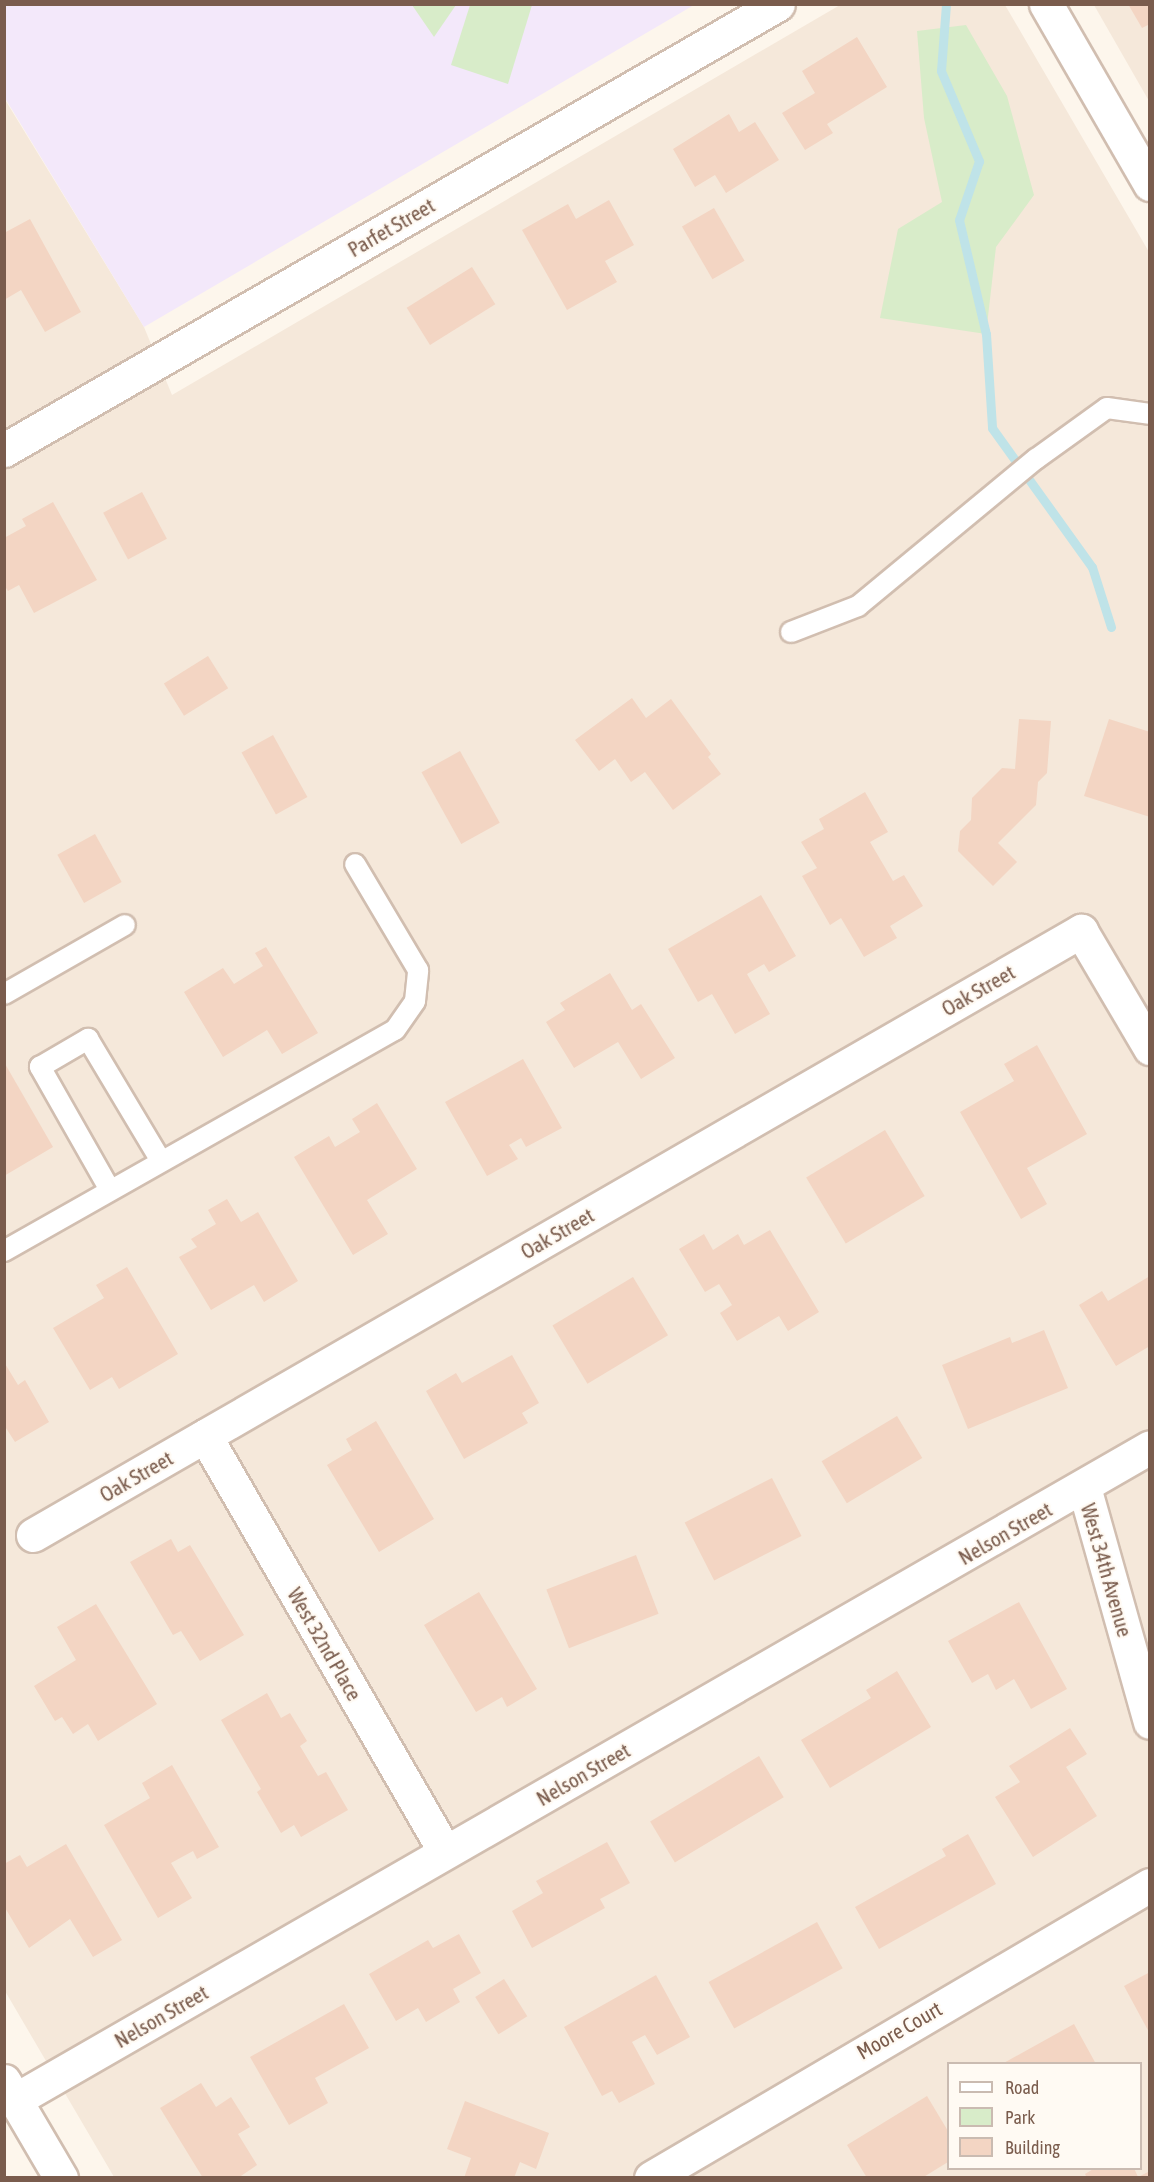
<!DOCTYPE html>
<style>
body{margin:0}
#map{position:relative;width:1154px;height:2182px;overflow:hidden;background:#fdf6ec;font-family:"Asap Condensed",sans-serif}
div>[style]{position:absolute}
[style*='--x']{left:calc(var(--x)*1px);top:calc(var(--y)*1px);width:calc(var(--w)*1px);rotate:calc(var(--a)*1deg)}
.residential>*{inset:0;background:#f5e8da}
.education>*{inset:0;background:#f3e8fa}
.green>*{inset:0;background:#d8ecc9}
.stream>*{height:9px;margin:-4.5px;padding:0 4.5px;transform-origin:4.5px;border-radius:4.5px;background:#bfe3e8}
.building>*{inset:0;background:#f3d5c3;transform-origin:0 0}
.roads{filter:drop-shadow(2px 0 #d1beb0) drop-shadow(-2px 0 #d1beb0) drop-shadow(0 2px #d1beb0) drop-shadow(0 -2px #d1beb0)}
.service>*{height:20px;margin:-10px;padding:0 10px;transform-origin:10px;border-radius:10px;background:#fff}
.minor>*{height:33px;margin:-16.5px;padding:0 16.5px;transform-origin:16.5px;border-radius:16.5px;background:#fff}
.tertiary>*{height:33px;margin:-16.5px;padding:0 16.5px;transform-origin:16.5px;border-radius:16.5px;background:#fff}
span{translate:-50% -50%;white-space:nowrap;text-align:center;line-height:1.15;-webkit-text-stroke:4.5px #fffaf3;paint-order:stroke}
.street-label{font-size:21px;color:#7a5c4d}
.frame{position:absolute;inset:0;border:6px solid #7a5c4d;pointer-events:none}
.legend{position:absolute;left:947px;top:2062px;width:195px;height:108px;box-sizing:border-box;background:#fffaf3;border:2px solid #cabbb1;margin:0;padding:8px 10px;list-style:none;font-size:18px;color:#7a5c4d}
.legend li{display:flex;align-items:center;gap:12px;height:30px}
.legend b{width:30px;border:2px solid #cabbb1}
</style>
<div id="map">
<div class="residential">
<div style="clip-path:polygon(evenodd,840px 5px,1005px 5px,1149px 252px,1149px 2177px,114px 2177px,5px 1991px,4px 98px,144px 327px,172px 395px,840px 5px,948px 2064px,1140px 2064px,1140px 2168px,948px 2168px,948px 2064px)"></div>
<div style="clip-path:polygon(1094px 5px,1149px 5px,1149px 101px)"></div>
</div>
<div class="education">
<div style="clip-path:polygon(5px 5px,694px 5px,144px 327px,5px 98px)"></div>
</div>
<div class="green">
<div style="clip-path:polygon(412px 5px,456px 5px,434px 37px)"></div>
<div style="clip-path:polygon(470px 5px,532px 5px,508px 84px,451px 65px)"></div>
<div style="clip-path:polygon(966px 25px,1007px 96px,1034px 195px,996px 247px,986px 334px,880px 318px,898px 229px,942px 202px,924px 118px,917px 31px)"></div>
</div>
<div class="stream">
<div style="--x:946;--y:4;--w:67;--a:94.3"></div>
<div style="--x:941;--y:71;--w:98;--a:67.1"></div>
<div style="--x:979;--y:161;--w:62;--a:108.7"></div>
<div style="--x:959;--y:220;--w:117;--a:76.7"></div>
<div style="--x:986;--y:334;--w:94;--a:86.3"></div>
<div style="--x:992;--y:428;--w:171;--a:54.3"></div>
<div style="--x:1092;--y:567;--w:63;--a:72.4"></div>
</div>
<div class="building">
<div style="clip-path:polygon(1128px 4px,1150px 4px,1150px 24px,1142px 28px)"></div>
<div style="clip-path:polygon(857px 37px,887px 87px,827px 124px,833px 133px,805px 150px,782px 113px,815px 93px,802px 71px)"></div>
<div style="clip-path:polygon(729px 114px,739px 132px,755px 122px,779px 160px,726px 193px,715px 175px,695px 187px,673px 149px)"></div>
<div style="clip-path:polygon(609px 200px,634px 245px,605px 261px,617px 282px,567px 310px,522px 230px,568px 204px,576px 219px)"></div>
<div style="left:714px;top:208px;width:61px;height:37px;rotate:60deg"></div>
<div style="clip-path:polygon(30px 219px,81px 312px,45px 332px,21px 290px,4px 300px,4px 233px)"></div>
<div style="left:472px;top:267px;width:44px;height:77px;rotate:58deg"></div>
<div style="left:142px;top:492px;width:53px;height:44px;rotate:62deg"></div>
<div style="clip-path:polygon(53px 502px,97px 580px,34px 613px,19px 585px,8px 591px,4px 585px,4px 538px,26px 526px,22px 519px)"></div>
<div style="left:208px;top:656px;width:38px;height:52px;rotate:58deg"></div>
<div style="clip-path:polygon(632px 698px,646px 718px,671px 699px,711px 754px,708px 757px,721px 774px,673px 810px,645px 772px,631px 782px,615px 759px,599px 771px,575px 740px)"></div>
<div style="clip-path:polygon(1019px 719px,1051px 721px,1047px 773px,1038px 782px,1036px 805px,998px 843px,1017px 862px,993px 886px,958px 851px,960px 831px,971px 820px,972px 798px,1002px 768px,1015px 769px)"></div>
<div style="clip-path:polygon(1109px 719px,1150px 732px,1150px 817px,1084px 796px)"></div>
<div style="left:273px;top:735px;width:71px;height:36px;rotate:61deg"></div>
<div style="left:460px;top:751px;width:82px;height:44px;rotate:61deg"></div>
<div style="clip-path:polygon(865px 792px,888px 832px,870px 842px,893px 881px,904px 875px,923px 906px,890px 926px,897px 938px,864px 957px,841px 918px,830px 925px,802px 876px,817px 868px,801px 842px,824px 829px,819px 819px)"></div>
<div style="left:95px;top:834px;width:55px;height:43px;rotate:61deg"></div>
<div style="clip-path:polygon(761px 895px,796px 956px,769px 972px,764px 964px,747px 974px,770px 1014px,735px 1034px,712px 994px,698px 1002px,668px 949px)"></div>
<div style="clip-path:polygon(266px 947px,318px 1033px,282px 1054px,267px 1030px,223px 1057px,184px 992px,223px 968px,234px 984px,263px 966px,255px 953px)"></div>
<div style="clip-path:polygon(610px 973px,632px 1010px,641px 1004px,675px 1058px,641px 1079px,618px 1042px,574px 1068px,546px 1022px,565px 1010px,560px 1003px)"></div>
<div style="clip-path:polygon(1037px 1045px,1087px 1134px,1027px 1168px,1047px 1204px,1021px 1219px,960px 1112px,1014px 1081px,1004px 1064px)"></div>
<div style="clip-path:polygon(523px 1059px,562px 1128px,526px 1147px,521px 1138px,509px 1145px,518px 1159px,487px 1176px,445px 1102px)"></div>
<div style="clip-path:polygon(4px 1062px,53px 1147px,4px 1176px)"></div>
<div style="clip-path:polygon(377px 1103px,417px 1169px,367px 1200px,388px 1234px,353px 1255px,294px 1157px,329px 1136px,335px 1147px,360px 1132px,352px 1119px)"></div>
<div style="left:885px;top:1130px;width:77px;height:92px;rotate:59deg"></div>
<div style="clip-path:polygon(227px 1199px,241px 1222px,258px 1212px,298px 1281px,264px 1302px,254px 1285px,211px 1310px,179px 1257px,197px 1247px,191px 1239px,216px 1224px,208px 1210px)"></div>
<div style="clip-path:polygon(770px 1230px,819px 1312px,788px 1331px,779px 1316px,737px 1341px,720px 1313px,732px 1305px,719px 1284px,705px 1292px,679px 1249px,704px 1234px,713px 1250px,738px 1234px,744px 1245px)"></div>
<div style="clip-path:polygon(127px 1267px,178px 1354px,119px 1389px,112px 1377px,90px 1390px,53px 1328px,104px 1298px,96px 1285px)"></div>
<div style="clip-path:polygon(1150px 1276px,1150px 1346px,1116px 1366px,1079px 1305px,1102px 1291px,1108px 1301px)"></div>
<div style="left:633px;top:1277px;width:68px;height:94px;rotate:59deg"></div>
<div style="clip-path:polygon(1044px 1330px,1068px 1388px,968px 1429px,942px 1365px,1010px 1337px,1012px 1343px)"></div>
<div style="clip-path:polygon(512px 1355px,539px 1403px,522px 1413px,528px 1423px,464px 1459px,426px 1391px,456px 1373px,462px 1383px)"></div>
<div style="clip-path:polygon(4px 1362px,18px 1385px,25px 1380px,49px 1422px,15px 1442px,4px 1425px)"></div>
<div style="left:897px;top:1416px;width:49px;height:88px;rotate:59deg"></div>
<div style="clip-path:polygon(376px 1421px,434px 1519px,379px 1552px,327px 1465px,352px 1450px,346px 1439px)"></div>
<div style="left:772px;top:1478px;width:65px;height:98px;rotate:63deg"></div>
<div style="clip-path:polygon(171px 1539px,178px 1552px,190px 1545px,244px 1635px,200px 1661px,181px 1631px,173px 1635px,130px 1562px)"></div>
<div style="left:636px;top:1555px;width:63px;height:96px;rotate:69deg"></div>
<div style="clip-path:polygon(479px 1592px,537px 1689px,507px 1707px,502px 1697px,476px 1712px,424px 1625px)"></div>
<div style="clip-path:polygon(1019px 1602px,1067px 1689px,1031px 1709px,1014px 1679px,996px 1690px,988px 1674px,972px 1683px,948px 1641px)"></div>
<div style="clip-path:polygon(96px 1604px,157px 1704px,98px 1741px,88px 1724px,73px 1734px,62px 1717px,55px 1721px,34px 1686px,76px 1660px,57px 1627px)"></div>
<div style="clip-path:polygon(897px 1671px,931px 1727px,830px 1788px,801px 1740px,871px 1698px,866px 1690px)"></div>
<div style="clip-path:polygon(267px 1693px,281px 1718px,290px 1713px,307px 1741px,300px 1746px,318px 1776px,326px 1772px,348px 1810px,301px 1837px,294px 1825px,281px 1833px,257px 1792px,261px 1789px,221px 1720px)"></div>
<div style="clip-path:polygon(1070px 1728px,1087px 1754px,1066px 1767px,1097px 1816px,1033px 1857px,995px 1797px,1020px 1782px,1009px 1766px)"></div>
<div style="left:759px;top:1756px;width:48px;height:127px;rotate:59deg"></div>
<div style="clip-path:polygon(172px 1765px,219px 1847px,197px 1859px,193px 1851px,171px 1863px,192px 1898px,158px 1918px,104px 1825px,150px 1798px,142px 1783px)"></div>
<div style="clip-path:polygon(968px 1834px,996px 1884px,879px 1949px,855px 1907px,946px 1856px,942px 1849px)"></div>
<div style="clip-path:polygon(607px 1842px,630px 1883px,600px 1899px,605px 1908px,532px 1948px,512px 1911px,543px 1893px,536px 1881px)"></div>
<div style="clip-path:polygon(66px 1844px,122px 1940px,93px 1957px,70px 1919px,29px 1948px,4px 1906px,4px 1864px,20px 1855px,27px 1867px)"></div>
<div style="left:817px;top:1922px;width:53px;height:124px;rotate:61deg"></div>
<div style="clip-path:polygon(459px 1934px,481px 1973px,453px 1989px,460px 2002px,426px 2022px,418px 2008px,396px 2021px,369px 1974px,428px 1940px,433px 1948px)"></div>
<div style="clip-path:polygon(1150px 1972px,1150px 2034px,1124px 1986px)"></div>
<div style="clip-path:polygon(656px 1975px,690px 2037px,657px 2055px,645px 2035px,632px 2042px,655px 2084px,619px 2103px,612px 2091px,602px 2096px,564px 2027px)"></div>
<div style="left:504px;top:1979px;width:44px;height:34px;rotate:58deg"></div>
<div style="clip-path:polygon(344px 2004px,369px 2048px,315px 2078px,328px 2103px,289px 2125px,250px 2057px)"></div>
<div style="clip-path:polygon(1074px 2024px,1096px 2064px,1002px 2064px)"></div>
<div style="clip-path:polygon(201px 2083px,216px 2107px,231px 2097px,250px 2127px,238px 2134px,257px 2165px,238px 2178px,203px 2178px,160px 2108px)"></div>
<div style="clip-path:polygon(927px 2096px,948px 2131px,948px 2162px,922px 2178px,867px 2178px,847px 2145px)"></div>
<div style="clip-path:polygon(465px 2101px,549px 2133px,536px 2169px,520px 2162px,514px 2178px,464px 2178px,471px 2158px,447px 2149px)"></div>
<div style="clip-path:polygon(1095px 2168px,1134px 2168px,1138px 2177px,1150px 2171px,1150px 2178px,1087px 2178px,1085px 2174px)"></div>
</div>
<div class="roads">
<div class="service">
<div style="--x:791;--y:632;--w:72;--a:-21.2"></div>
<div style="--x:858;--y:606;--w:231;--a:-39.6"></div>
<div style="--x:1036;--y:459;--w:87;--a:-35.7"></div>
<div style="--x:1107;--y:408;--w:43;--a:7.9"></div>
<div style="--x:4;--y:994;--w:139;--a:-29.7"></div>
<div style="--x:110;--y:1190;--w:142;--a:-119.6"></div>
<div style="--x:40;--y:1067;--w:56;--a:-30.3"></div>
<div style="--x:88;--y:1039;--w:142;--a:59.1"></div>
<div style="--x:4;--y:1251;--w:449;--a:-29.5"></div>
<div style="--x:395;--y:1030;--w:35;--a:-55"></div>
<div style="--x:415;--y:1001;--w:31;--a:-84"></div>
<div style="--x:418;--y:970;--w:123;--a:-120.7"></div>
</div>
<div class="minor">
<div style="--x:1046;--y:4;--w:208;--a:60"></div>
<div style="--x:205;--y:1436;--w:480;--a:60"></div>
<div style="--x:1084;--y:1487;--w:244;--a:74.3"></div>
<div style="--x:33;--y:1535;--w:1210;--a:-29.96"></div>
<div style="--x:1081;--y:931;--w:136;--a:59.5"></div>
<div style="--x:15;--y:2100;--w:1309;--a:-29.91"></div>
<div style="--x:651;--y:2178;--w:579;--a:-30.42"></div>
</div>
<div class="tertiary">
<div style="--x:4;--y:450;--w:893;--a:-29.95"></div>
<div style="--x:4;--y:2081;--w:113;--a:59.6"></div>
</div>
</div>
<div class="street-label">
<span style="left:391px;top:227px;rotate:-30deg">Parfet Street</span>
<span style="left:978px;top:990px;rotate:-30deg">Oak Street</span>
<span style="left:557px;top:1233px;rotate:-30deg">Oak Street</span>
<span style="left:136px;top:1476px;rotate:-30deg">Oak Street</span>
<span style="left:1005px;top:1533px;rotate:-30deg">Nelson Street</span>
<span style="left:1107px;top:1570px;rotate:74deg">West 34th Avenue</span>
<span style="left:325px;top:1644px;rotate:60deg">West 32nd Place</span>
<span style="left:583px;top:1774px;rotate:-30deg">Nelson Street</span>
<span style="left:161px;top:2016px;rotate:-30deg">Nelson Street</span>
<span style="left:899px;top:2030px;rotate:-30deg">Moore Court</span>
</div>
<div class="frame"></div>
<ul class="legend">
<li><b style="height:8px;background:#fff"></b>Road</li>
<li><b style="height:16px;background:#d8ecc9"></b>Park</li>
<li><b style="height:16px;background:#f3d5c3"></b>Building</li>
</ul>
</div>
